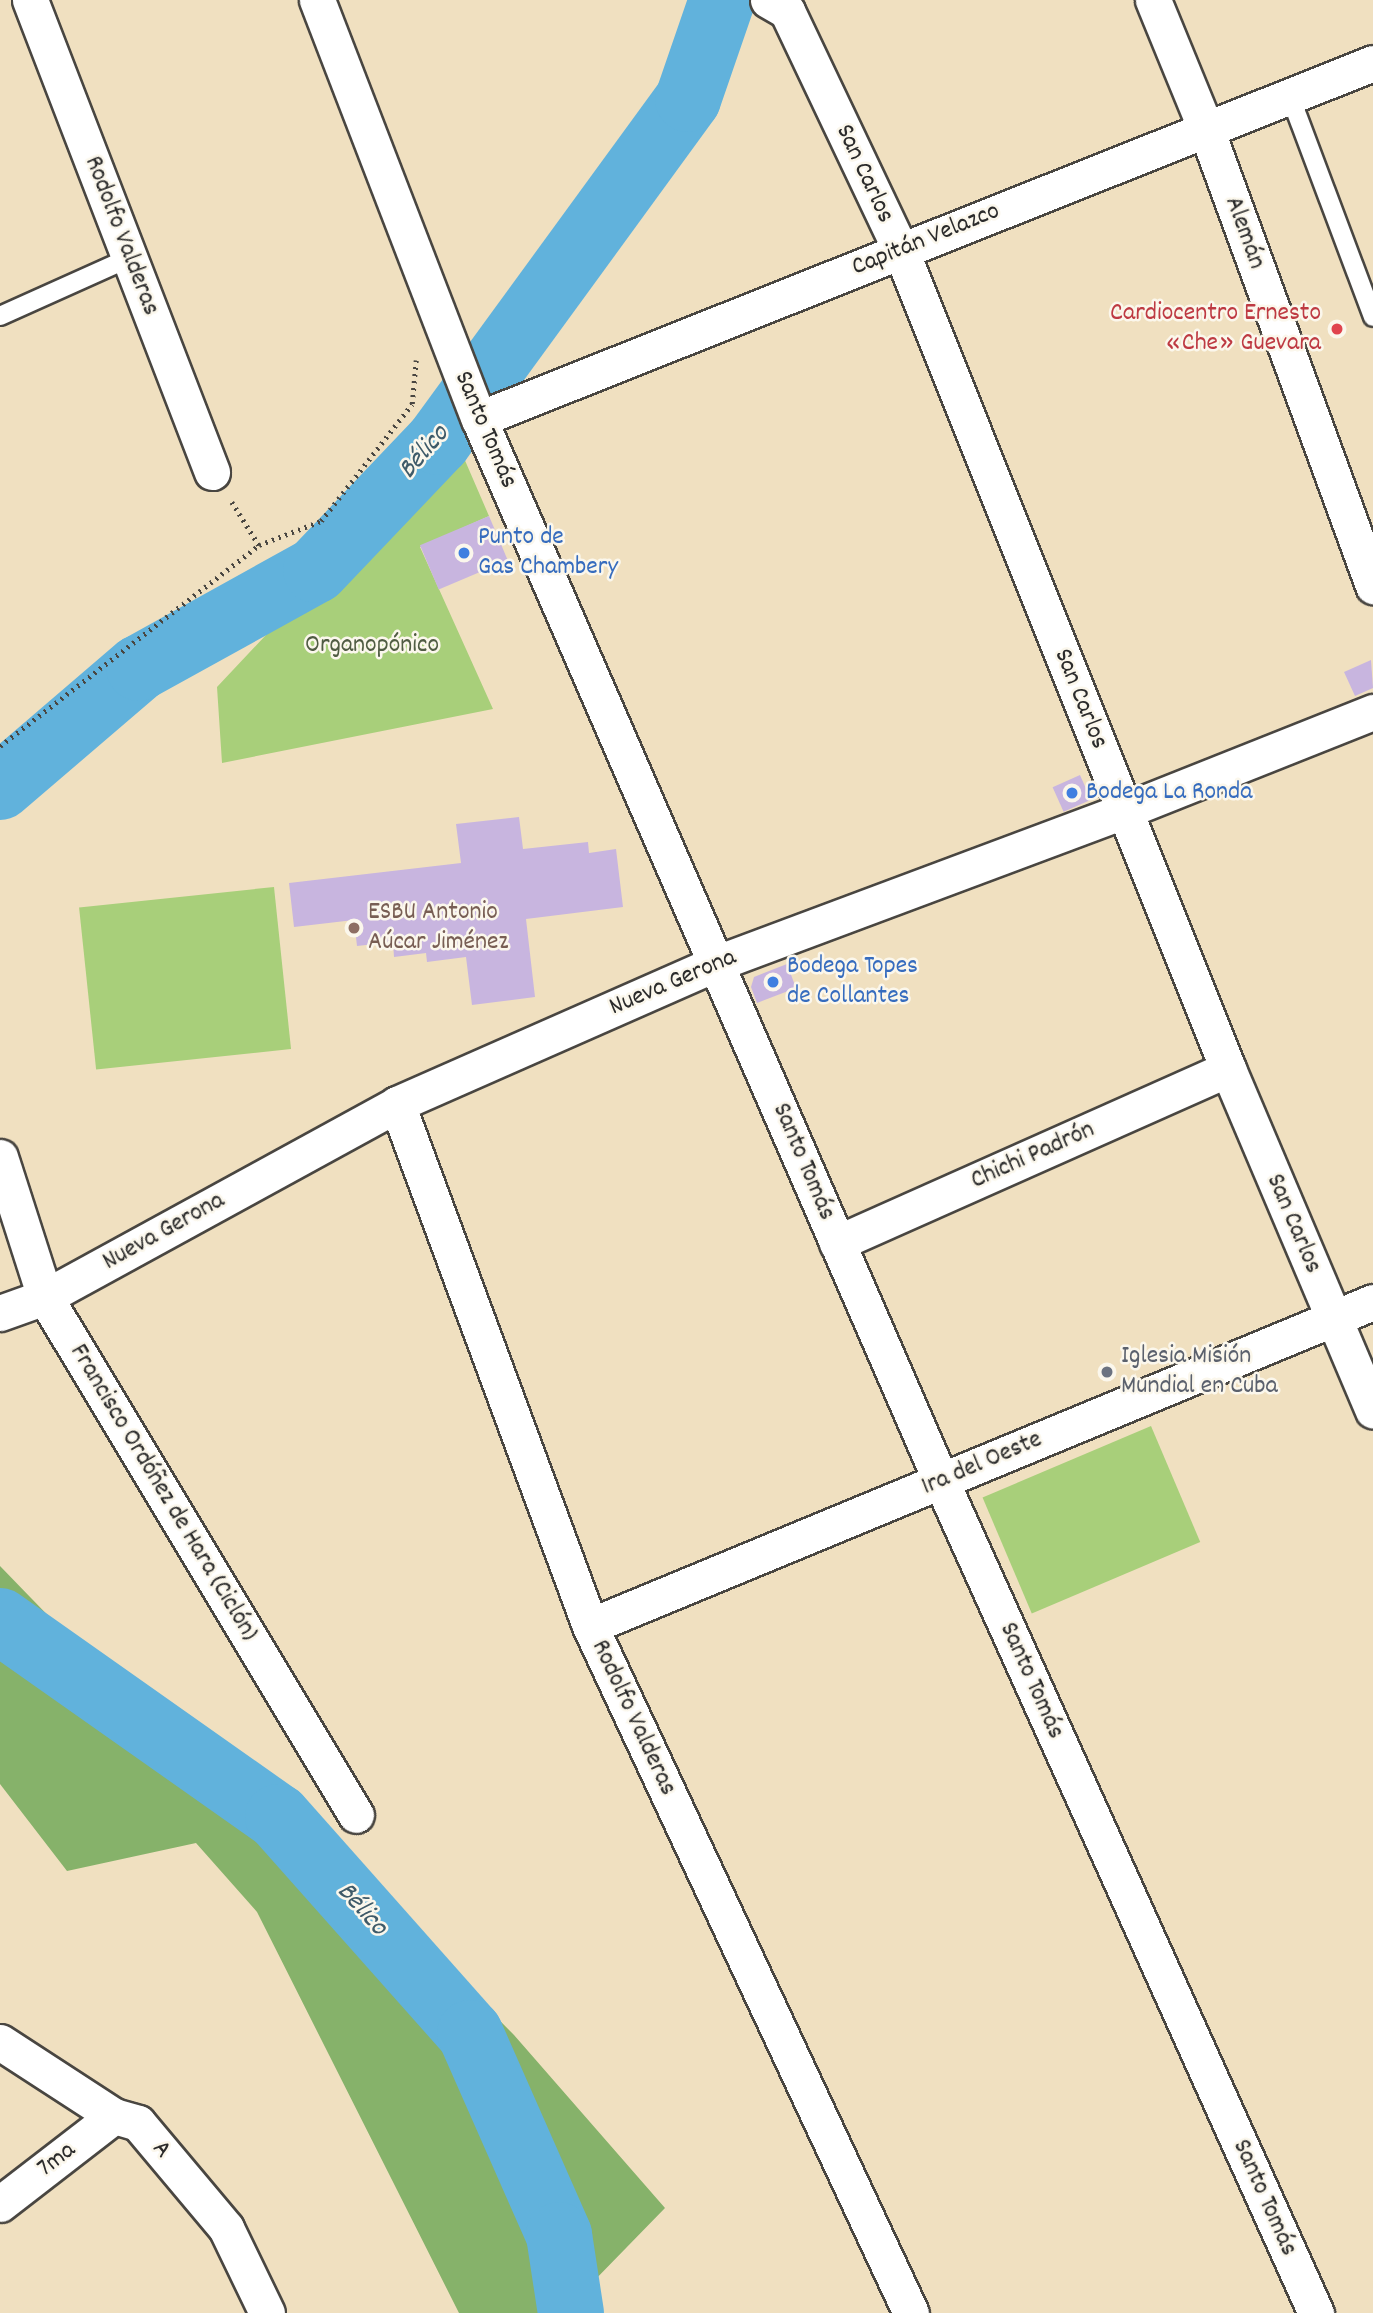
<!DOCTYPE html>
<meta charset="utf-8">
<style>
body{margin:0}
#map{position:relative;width:1373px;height:2313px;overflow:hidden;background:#f0e0c0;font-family:Dekko,sans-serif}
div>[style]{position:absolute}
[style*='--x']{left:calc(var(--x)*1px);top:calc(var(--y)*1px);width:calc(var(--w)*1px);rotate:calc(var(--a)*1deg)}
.green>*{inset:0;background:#a8cf7a;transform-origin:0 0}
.forest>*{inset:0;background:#86b26a}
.river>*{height:66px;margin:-33px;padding:0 33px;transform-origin:33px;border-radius:33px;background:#61b2dc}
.building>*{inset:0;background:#c8b5df;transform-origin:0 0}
.path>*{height:4.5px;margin-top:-2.25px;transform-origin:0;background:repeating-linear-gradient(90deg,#494641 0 2px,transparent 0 7px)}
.roads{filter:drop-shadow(2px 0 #494641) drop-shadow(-2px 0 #494641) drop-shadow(0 2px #494641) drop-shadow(0 -2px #494641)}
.service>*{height:18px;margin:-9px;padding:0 9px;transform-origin:9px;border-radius:9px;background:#fff}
.minor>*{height:35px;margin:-17.5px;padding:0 17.5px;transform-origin:17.5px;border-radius:17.5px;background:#fff}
.dots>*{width:19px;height:19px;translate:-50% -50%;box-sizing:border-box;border:4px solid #fbf7ec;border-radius:50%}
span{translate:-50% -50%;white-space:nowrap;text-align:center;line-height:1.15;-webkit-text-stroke:5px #fbf7ec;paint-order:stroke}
.street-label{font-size:26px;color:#2b2b2b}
.health-label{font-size:26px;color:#be3a42}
.right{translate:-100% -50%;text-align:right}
.shop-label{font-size:26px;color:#366cbe}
.left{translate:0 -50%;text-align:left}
.park-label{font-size:26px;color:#505c43}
.education-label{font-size:26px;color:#785e54}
.worship-label{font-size:26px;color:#5b616d}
.water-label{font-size:28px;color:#3e5a69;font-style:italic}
</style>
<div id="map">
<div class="green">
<div style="clip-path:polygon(454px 435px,489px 516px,420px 547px,493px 709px,222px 763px,217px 687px)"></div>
<div style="left:274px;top:887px;width:163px;height:196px;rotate:84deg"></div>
<div style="left:1151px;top:1426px;width:126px;height:183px;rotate:67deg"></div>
</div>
<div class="forest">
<div style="clip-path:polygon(0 1566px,93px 1662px,278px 1795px,514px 2035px,665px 2208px,588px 2287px,599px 2313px,459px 2313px,257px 1912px,196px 1843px,67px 1871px,0 1784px)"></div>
</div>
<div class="river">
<div style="--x:0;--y:787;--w:183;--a:-40.6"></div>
<div style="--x:139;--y:668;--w:202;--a:-29"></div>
<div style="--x:316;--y:570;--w:177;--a:-46.4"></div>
<div style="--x:438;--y:442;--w:424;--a:-53.9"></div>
<div style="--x:688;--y:99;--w:105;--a:-71"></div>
<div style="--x:0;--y:1621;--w:340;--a:35.2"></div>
<div style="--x:278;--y:1817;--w:289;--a:48.4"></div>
<div style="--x:470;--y:2033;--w:221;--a:66.2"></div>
<div style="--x:559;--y:2235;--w:79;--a:81.3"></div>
</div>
<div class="building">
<div style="left:489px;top:516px;width:48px;height:75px;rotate:67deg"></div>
<div style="clip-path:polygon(1371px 660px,1373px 688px,1355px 696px,1344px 672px)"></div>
<div style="left:1080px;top:775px;width:27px;height:30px;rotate:66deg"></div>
<div style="clip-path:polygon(519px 817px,523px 849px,588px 842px,589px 853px,616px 849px,623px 907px,526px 919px,535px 997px,472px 1005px,466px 957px,427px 962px,426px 953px,394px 957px,393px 942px,357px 946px,354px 920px,294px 927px,289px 883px,461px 863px,456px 824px)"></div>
<div style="clip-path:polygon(787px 964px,796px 988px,757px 1003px,751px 987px,754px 977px)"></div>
</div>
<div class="path">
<div style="--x:232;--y:502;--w:51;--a:57.9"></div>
<div style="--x:0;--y:746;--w:328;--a:-37.8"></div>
<div style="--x:259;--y:545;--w:66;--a:-21.2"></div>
<div style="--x:321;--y:521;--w:148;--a:-52.1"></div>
<div style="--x:412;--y:404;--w:44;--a:-84.8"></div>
</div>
<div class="roads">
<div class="service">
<div style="--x:1290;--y:96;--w:236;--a:69.4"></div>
<div style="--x:0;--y:316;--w:141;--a:-24.2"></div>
</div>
<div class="minor">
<div style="--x:30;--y:0;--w:506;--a:68.91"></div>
<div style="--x:317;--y:0;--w:449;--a:68.9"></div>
<div style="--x:479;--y:419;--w:1158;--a:66.49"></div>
<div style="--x:941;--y:1481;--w:913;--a:65.74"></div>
<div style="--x:768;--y:0;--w:22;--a:30"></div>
<div style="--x:787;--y:11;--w:266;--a:64.6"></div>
<div style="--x:901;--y:251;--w:881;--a:68.21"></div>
<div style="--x:1228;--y:1069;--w:371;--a:67"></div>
<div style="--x:1153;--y:0;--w:139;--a:67.7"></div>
<div style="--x:1206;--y:129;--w:487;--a:69.9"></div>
<div style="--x:479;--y:419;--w:962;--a:-21.71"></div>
<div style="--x:397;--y:1104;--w:557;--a:69.71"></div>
<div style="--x:590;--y:1626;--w:758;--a:64.96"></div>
<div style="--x:0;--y:1157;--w:147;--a:72.2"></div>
<div style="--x:45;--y:1297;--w:604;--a:59.02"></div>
<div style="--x:837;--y:1243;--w:428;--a:-24"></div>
<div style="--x:0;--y:1313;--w:48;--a:-19.6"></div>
<div style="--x:45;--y:1297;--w:401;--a:-28.7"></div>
<div style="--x:397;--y:1104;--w:350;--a:-23.8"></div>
<div style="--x:717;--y:963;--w:434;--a:-20.5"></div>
<div style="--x:1124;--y:811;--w:268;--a:-21.7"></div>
<div style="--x:590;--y:1626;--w:847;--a:-22.48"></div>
<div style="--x:0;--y:2042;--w:136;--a:33"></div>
<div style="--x:114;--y:2116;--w:25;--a:16"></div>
<div style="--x:138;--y:2123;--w:137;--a:50"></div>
<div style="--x:226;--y:2228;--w:94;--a:64.2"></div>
<div style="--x:0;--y:2204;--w:144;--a:-37.7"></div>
</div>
</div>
<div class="dots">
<div style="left:1337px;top:329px;background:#e0444e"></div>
<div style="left:464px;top:553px;background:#3f7fe0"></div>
<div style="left:1072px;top:793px;background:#3f7fe0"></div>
<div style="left:354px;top:928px;background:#8d6e63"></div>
<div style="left:773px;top:982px;background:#3f7fe0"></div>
<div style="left:1107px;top:1372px;background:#6b7280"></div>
</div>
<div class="street-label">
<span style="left:864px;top:174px;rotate:65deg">San Carlos</span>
<span style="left:1244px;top:233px;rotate:70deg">Alemán</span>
<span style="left:121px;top:236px;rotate:69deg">Rodolfo Valderas</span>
<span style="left:926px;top:240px;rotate:-22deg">Capitán Velazco</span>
<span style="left:485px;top:430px;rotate:67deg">Santo Tomás</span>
<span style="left:1080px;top:699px;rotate:68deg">San Carlos</span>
<span style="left:673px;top:983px;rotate:-23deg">Nueva Gerona</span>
<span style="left:1033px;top:1156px;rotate:-24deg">Chichi Padrón</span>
<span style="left:803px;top:1162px;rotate:67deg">Santo Tomás</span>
<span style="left:1293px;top:1224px;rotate:67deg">San Carlos</span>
<span style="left:164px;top:1232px;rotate:-29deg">Nueva Gerona</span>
<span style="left:982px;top:1464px;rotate:-23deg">1ra del Oeste</span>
<span style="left:163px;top:1493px;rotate:59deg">Francisco Ordóñez de Hara (Ciclón)</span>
<span style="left:1031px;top:1681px;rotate:66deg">Santo Tomás</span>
<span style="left:633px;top:1718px;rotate:65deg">Rodolfo Valderas</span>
<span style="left:161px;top:2150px;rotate:50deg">A</span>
<span style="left:57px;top:2160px;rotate:-38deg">7ma</span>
<span style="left:1264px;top:2198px;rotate:66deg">Santo Tomás</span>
</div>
<div class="health-label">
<span class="right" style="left:1321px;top:329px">Cardiocentro Ernesto<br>«Che» Guevara</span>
</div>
<div class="shop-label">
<span class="left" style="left:478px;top:553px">Punto de<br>Gas Chambery</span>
<span class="left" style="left:1086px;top:793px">Bodega La Ronda</span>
<span class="left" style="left:787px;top:982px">Bodega Topes<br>de Collantes</span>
</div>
<div class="park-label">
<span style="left:372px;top:646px">Organopónico</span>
</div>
<div class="education-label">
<span class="left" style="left:368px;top:928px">ESBU Antonio<br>Aúcar Jiménez</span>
</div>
<div class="worship-label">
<span class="left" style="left:1121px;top:1372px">Iglesia Misión<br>Mundial en Cuba</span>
</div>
<div class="water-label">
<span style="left:425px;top:453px;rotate:-49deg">Bélico</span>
<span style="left:361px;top:1910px;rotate:48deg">Bélico</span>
</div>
</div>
